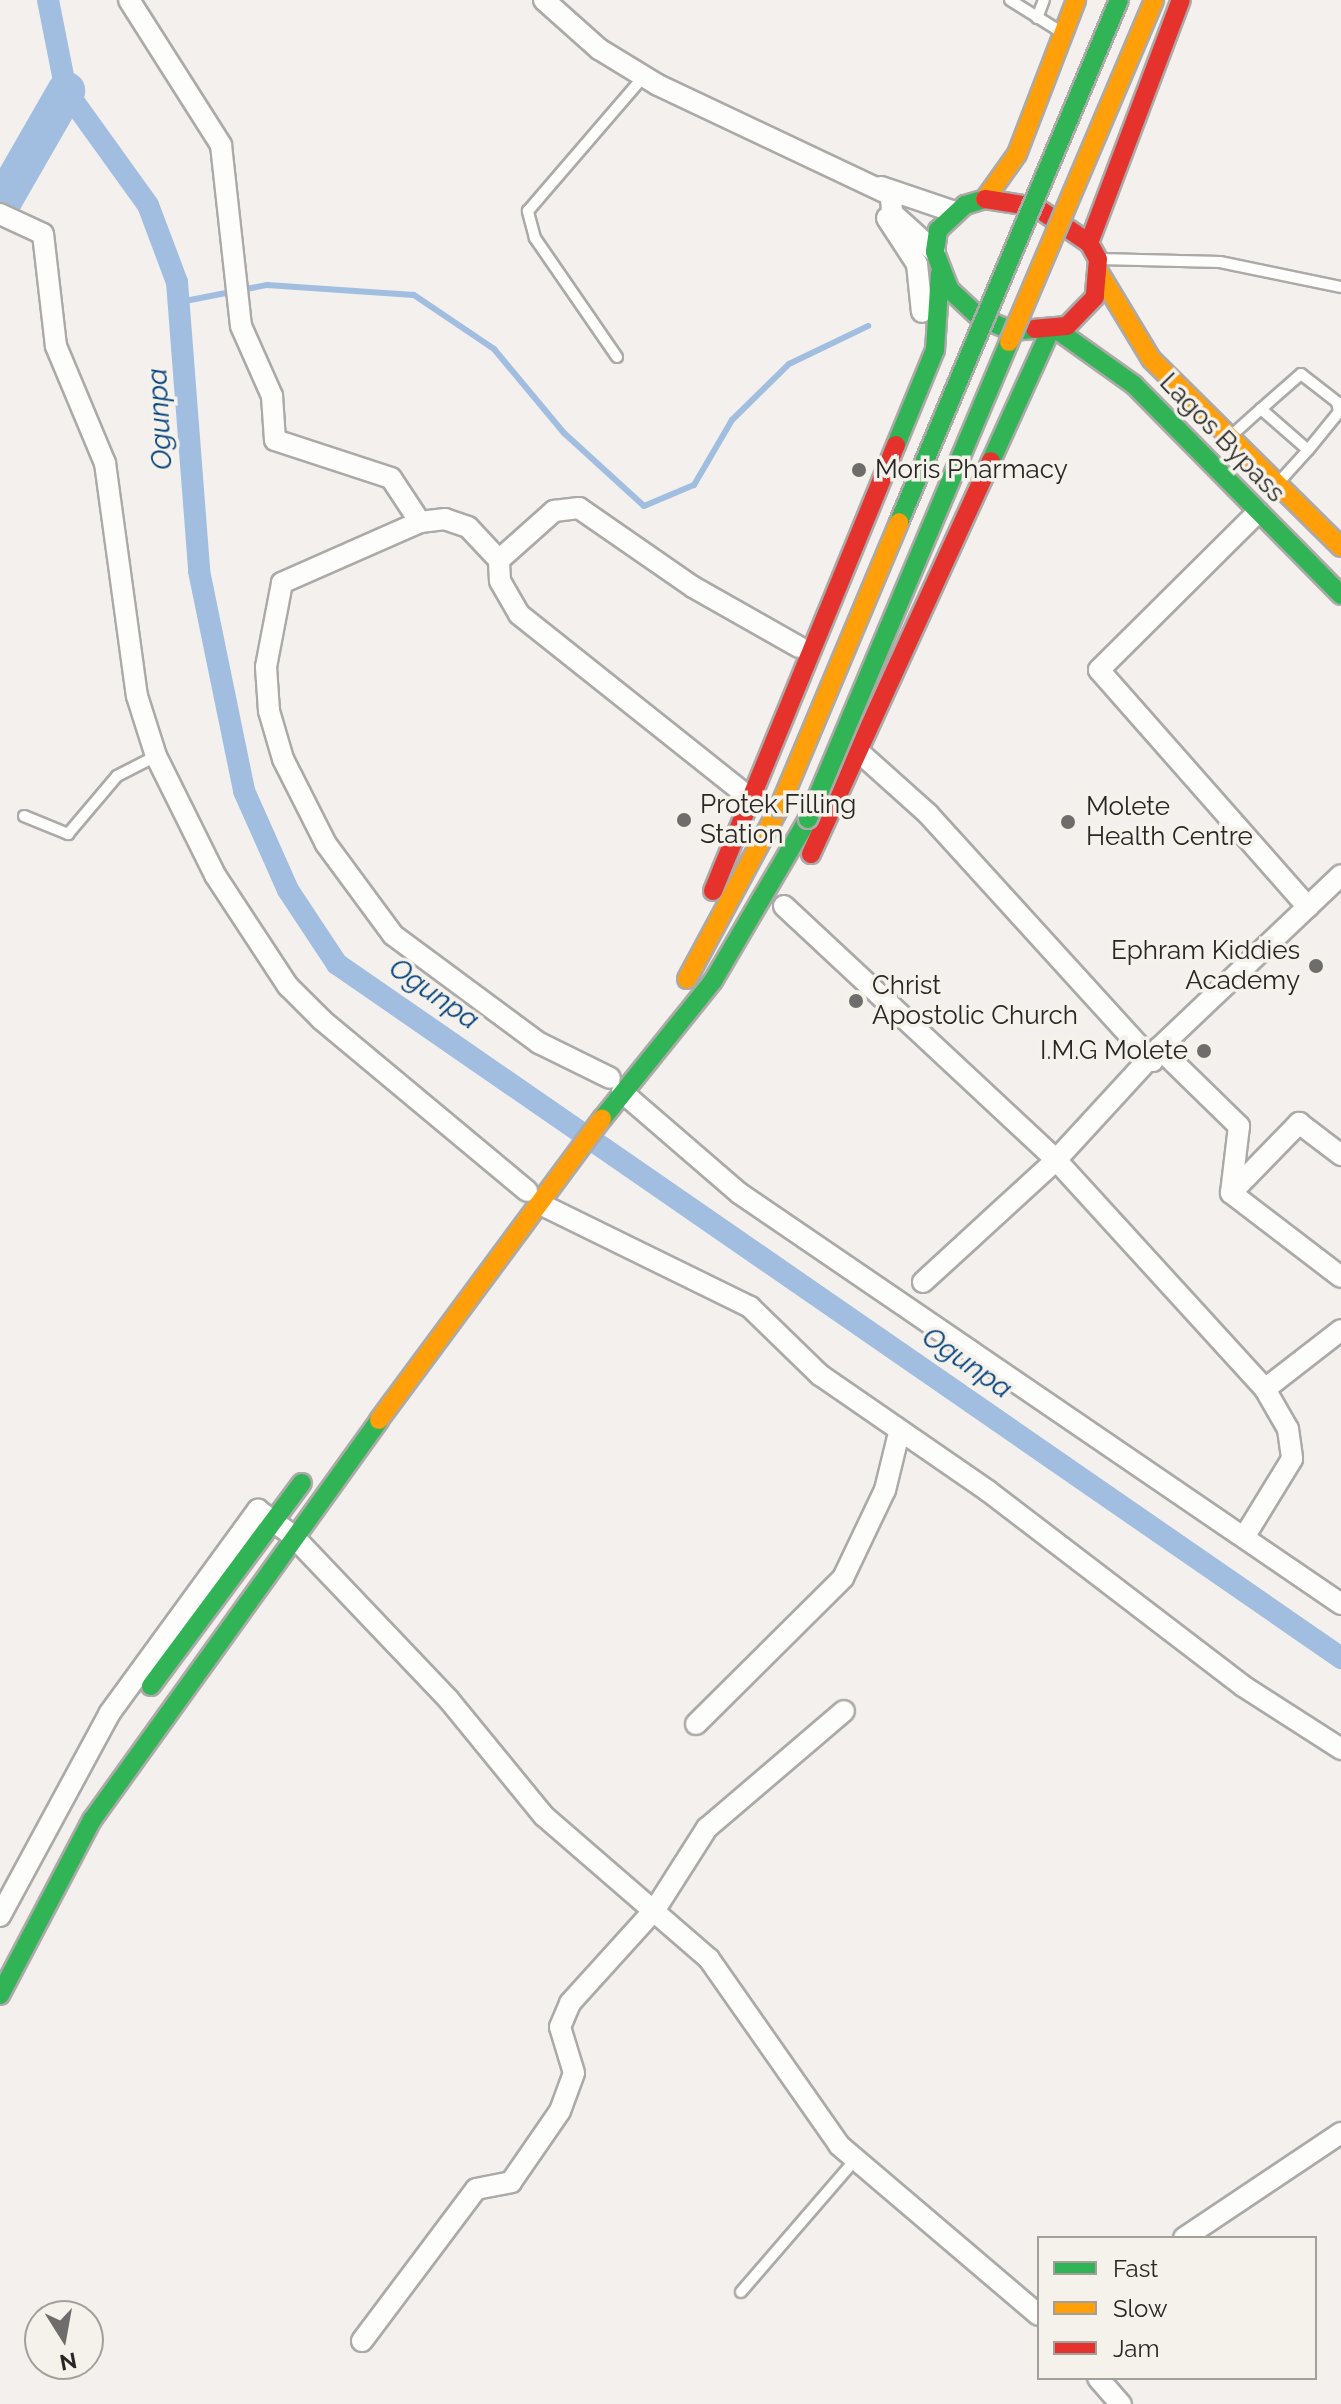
<!DOCTYPE html>
<style>
body{margin:0}
#map{position:relative;width:1341px;height:2404px;overflow:hidden;background:#f3f0ed;font-family:Raleway,sans-serif}
div>[style]{position:absolute}
[style*='--x']{left:calc(var(--x)*1px);top:calc(var(--y)*1px);width:calc(var(--w)*1px);rotate:calc(var(--a)*1deg)}
.stream>*{height:6px;margin:-3px;padding:0 3px;transform-origin:3px;border-radius:3px;background:#a1bddf}
.canal>*{height:22px;margin:-11px;padding:0 11px;transform-origin:11px;border-radius:11px;background:#a1bddf}
.river>*{height:38px;margin:-19px;padding:0 19px;transform-origin:19px;border-radius:19px;background:#a1bddf}
.roads{filter:drop-shadow(2px 0 #acaaa8) drop-shadow(-2px 0 #acaaa8) drop-shadow(0 2px #acaaa8) drop-shadow(0 -2px #acaaa8)}
.lane>*{height:10px;margin:-5px;padding:0 5px;transform-origin:5px;border-radius:5px;background:#fdfdfc}
.street>*{height:20px;margin:-10px;padding:0 10px;transform-origin:10px;border-radius:10px;background:#fdfdfc}
.fast>*{height:18px;margin:-9px;padding:0 9px;transform-origin:9px;border-radius:9px;background:#30b455}
.slow>*{height:18px;margin:-9px;padding:0 9px;transform-origin:9px;border-radius:9px;background:#ff9f0a}
.jam>*{height:18px;margin:-9px;padding:0 9px;transform-origin:9px;border-radius:9px;background:#e5322d}
.bridges{filter:drop-shadow(2px 0 #acaaa8) drop-shadow(-2px 0 #acaaa8) drop-shadow(0 2px #acaaa8) drop-shadow(0 -2px #acaaa8)}
.fast-bridge>*{height:18px;margin:-9px;padding:0 9px;transform-origin:9px;border-radius:9px;background:#30b455}
.slow-bridge>*{height:18px;margin:-9px;padding:0 9px;transform-origin:9px;border-radius:9px;background:#ff9f0a}
.dots>*{width:22px;height:22px;translate:-50% -50%;box-sizing:border-box;border:4px solid #f5f1eb;border-radius:50%}
span{translate:-50% -50%;white-space:nowrap;text-align:center;line-height:1.15;-webkit-text-stroke:7px #f5f1eb;paint-order:stroke}
.street-label{font-size:26px;color:#282725}
.poi-label{font-size:26px;color:#282725}
.left{translate:0 -50%;text-align:left}
.right{translate:-100% -50%;text-align:right}
.water-label{font-size:28px;color:#02417d;font-style:italic}
.legend{position:absolute;left:1037px;top:2236px;width:280px;height:144px;box-sizing:border-box;background:#f5f1eb;border:2px solid #a3a09c;margin:0;padding:10px 14px;list-style:none;font-size:24px;color:#282725}
.legend li{display:flex;align-items:center;gap:16px;height:40px}
.legend b{width:40px;border:2px solid #a3a09c}
.north{position:absolute;left:24px;top:2300px;width:80px;height:80px;box-sizing:border-box;background:#f5f1eb;border:2px solid #a3a09c;border-radius:50%;rotate:169deg;font-size:22px;font-weight:700;line-height:32px;text-align:center;color:#282725}
.north::after{content:'';display:block;margin:auto;width:28px;height:36px;background:#6f6d6b;clip-path:polygon(50% 0,100% 100%,50% 72%,0 100%)}
</style>
<div id="map">
<div class="stream">
<div style="--x:180;--y:302;--w:89;--a:-11.1"></div>
<div style="--x:267;--y:285;--w:147;--a:3.9"></div>
<div style="--x:414;--y:295;--w:97;--a:34"></div>
<div style="--x:494;--y:349;--w:109;--a:50.2"></div>
<div style="--x:564;--y:433;--w:108;--a:42.4"></div>
<div style="--x:644;--y:506;--w:54;--a:-22.8"></div>
<div style="--x:694;--y:485;--w:75;--a:-59.7"></div>
<div style="--x:732;--y:420;--w:80;--a:-44.5"></div>
<div style="--x:789;--y:364;--w:88;--a:-25.7"></div>
</div>
<div class="canal">
<div style="--x:48;--y:0;--w:93;--a:78.8"></div>
<div style="--x:66;--y:91;--w:140;--a:54.3"></div>
<div style="--x:148;--y:205;--w:82;--a:69.4"></div>
<div style="--x:177;--y:282;--w:290;--a:85.6"></div>
<div style="--x:199;--y:571;--w:225;--a:78.4"></div>
<div style="--x:244;--y:791;--w:108;--a:66"></div>
<div style="--x:288;--y:890;--w:89;--a:56.5"></div>
<div style="--x:337;--y:964;--w:1221;--a:34.65"></div>
</div>
<div class="river">
<div style="--x:0;--y:206;--w:133;--a:-60.1"></div>
</div>
<div class="roads">
<div class="lane">
<div style="--x:1010;--y:0;--w:57;--a:32"></div>
<div style="--x:1037;--y:18;--w:19;--a:-69"></div>
<div style="--x:1100;--y:259;--w:120;--a:1.4"></div>
<div style="--x:1220;--y:262;--w:124;--a:11.7"></div>
<div style="--x:617;--y:357;--w:145;--a:-124.6"></div>
<div style="--x:535;--y:238;--w:28;--a:-105"></div>
<div style="--x:528;--y:211;--w:178;--a:-49.3"></div>
<div style="--x:1261;--y:409;--w:53;--a:-41.2"></div>
<div style="--x:1301;--y:374;--w:46;--a:37.9"></div>
<div style="--x:1337;--y:402;--w:10;--a:79"></div>
<div style="--x:1339;--y:412;--w:49;--a:129.2"></div>
<div style="--x:1232;--y:435;--w:39;--a:-42"></div>
<div style="--x:1261;--y:409;--w:62;--a:41.1"></div>
<div style="--x:1308;--y:450;--w:43;--a:132.2"></div>
<div style="--x:24;--y:816;--w:48;--a:22.2"></div>
<div style="--x:68;--y:834;--w:76;--a:-49.8"></div>
<div style="--x:117;--y:776;--w:44;--a:-27.1"></div>
<div style="--x:741;--y:2292;--w:174;--a:-49.2"></div>
</div>
<div class="street">
<div style="--x:129;--y:0;--w:172;--a:57.6"></div>
<div style="--x:221;--y:145;--w:182;--a:83.7"></div>
<div style="--x:241;--y:326;--w:77;--a:66.1"></div>
<div style="--x:272;--y:396;--w:44;--a:86.1"></div>
<div style="--x:275;--y:440;--w:122;--a:18.1"></div>
<div style="--x:391;--y:478;--w:53;--a:56.6"></div>
<div style="--x:544;--y:0;--w:74;--a:41.7"></div>
<div style="--x:599;--y:49;--w:69;--a:31.4"></div>
<div style="--x:658;--y:85;--w:258;--a:25.3"></div>
<div style="--x:891;--y:195;--w:18;--a:87"></div>
<div style="--x:892;--y:213;--w:58;--a:42.2"></div>
<div style="--x:881;--y:187;--w:78;--a:18.7"></div>
<div style="--x:0;--y:214;--w:47;--a:24.9"></div>
<div style="--x:43;--y:234;--w:113;--a:83.4"></div>
<div style="--x:56;--y:346;--w:127;--a:67.3"></div>
<div style="--x:105;--y:463;--w:235;--a:82.2"></div>
<div style="--x:137;--y:696;--w:63;--a:72.4"></div>
<div style="--x:156;--y:756;--w:133;--a:63.6"></div>
<div style="--x:215;--y:875;--w:133;--a:56.7"></div>
<div style="--x:288;--y:986;--w:48;--a:45"></div>
<div style="--x:322;--y:1020;--w:267;--a:39.8"></div>
<div style="--x:887;--y:218;--w:55;--a:56.9"></div>
<div style="--x:917;--y:264;--w:48;--a:84.1"></div>
<div style="--x:1258;--y:512;--w:224;--a:135.2"></div>
<div style="--x:1099;--y:670;--w:316;--a:48.6"></div>
<div style="--x:499;--y:560;--w:45;--a:-133.2"></div>
<div style="--x:468;--y:527;--w:24;--a:-161"></div>
<div style="--x:445;--y:519;--w:25;--a:173"></div>
<div style="--x:420;--y:522;--w:151;--a:156.2"></div>
<div style="--x:282;--y:583;--w:86;--a:100.8"></div>
<div style="--x:266;--y:667;--w:44;--a:86.1"></div>
<div style="--x:269;--y:711;--w:50;--a:73.7"></div>
<div style="--x:283;--y:759;--w:95;--a:63.2"></div>
<div style="--x:326;--y:844;--w:113;--a:53.6"></div>
<div style="--x:393;--y:935;--w:182;--a:36.5"></div>
<div style="--x:539;--y:1043;--w:79;--a:26.2"></div>
<div style="--x:859;--y:752;--w:93;--a:41.9"></div>
<div style="--x:928;--y:814;--w:334;--a:47.7"></div>
<div style="--x:750;--y:798;--w:295;--a:-141.5"></div>
<div style="--x:519;--y:614;--w:38;--a:-120"></div>
<div style="--x:500;--y:581;--w:21;--a:-93"></div>
<div style="--x:499;--y:560;--w:74;--a:-41.7"></div>
<div style="--x:554;--y:511;--w:25;--a:-7"></div>
<div style="--x:579;--y:508;--w:139;--a:34.7"></div>
<div style="--x:693;--y:587;--w:122;--a:29.5"></div>
<div style="--x:784;--y:906;--w:372;--a:43"></div>
<div style="--x:1056;--y:1160;--w:310;--a:47.6"></div>
<div style="--x:1265;--y:1389;--w:46;--a:60.1"></div>
<div style="--x:1288;--y:1429;--w:30;--a:82"></div>
<div style="--x:1292;--y:1459;--w:88;--a:121.5"></div>
<div style="--x:1159;--y:1048;--w:112;--a:44.3"></div>
<div style="--x:1239;--y:1126;--w:67;--a:96.8"></div>
<div style="--x:1231;--y:1193;--w:138;--a:37.4"></div>
<div style="--x:622;--y:1092;--w:155;--a:40.8"></div>
<div style="--x:739;--y:1193;--w:729;--a:34.32"></div>
<div style="--x:1231;--y:1193;--w:98;--a:-45.8"></div>
<div style="--x:1299;--y:1123;--w:53;--a:37.3"></div>
<div style="--x:542;--y:1205;--w:232;--a:26.1"></div>
<div style="--x:750;--y:1307;--w:98;--a:44.2"></div>
<div style="--x:820;--y:1375;--w:204;--a:34.6"></div>
<div style="--x:988;--y:1491;--w:321;--a:37.4"></div>
<div style="--x:1243;--y:1686;--w:117;--a:32.7"></div>
<div style="--x:923;--y:1282;--w:180;--a:-42.5"></div>
<div style="--x:1056;--y:1160;--w:152;--a:-47.4"></div>
<div style="--x:1159;--y:1048;--w:251;--a:-43.5"></div>
<div style="--x:1265;--y:1389;--w:96;--a:-37.8"></div>
<div style="--x:696;--y:1724;--w:207;--a:-44.8"></div>
<div style="--x:843;--y:1578;--w:98;--a:-64.5"></div>
<div style="--x:885;--y:1490;--w:59;--a:-76.2"></div>
<div style="--x:0;--y:1916;--w:230;--a:-61.6"></div>
<div style="--x:109;--y:1714;--w:253;--a:-53.9"></div>
<div style="--x:258;--y:1510;--w:42;--a:36.3"></div>
<div style="--x:292;--y:1535;--w:228;--a:46.4"></div>
<div style="--x:449;--y:1700;--w:150;--a:50.7"></div>
<div style="--x:544;--y:1816;--w:218;--a:40.9"></div>
<div style="--x:709;--y:1959;--w:227;--a:55"></div>
<div style="--x:839;--y:2145;--w:262;--a:40.4"></div>
<div style="--x:1184;--y:2238;--w:189;--a:-33.8"></div>
<div style="--x:362;--y:2341;--w:190;--a:-53.1"></div>
<div style="--x:476;--y:2189;--w:36;--a:-11"></div>
<div style="--x:511;--y:2182;--w:86;--a:-55.4"></div>
<div style="--x:560;--y:2111;--w:40;--a:-69.8"></div>
<div style="--x:574;--y:2073;--w:48;--a:-106.9"></div>
<div style="--x:560;--y:2027;--w:26;--a:-67"></div>
<div style="--x:570;--y:2003;--w:128;--a:-47.8"></div>
<div style="--x:656;--y:1908;--w:95;--a:-57.5"></div>
<div style="--x:707;--y:1828;--w:180;--a:-40.5"></div>
<div style="--x:1098;--y:2378;--w:35;--a:49"></div>
</div>
<div class="fast">
<div style="--x:985;--y:199;--w:21;--a:163"></div>
<div style="--x:965;--y:205;--w:37;--a:137"></div>
<div style="--x:938;--y:230;--w:22;--a:98"></div>
<div style="--x:935;--y:252;--w:40;--a:69"></div>
<div style="--x:949;--y:289;--w:41;--a:43"></div>
<div style="--x:979;--y:317;--w:36;--a:23"></div>
<div style="--x:1012;--y:331;--w:23;--a:-5"></div>
<div style="--x:1057;--y:330;--w:95;--a:35.5"></div>
<div style="--x:1134;--y:385;--w:295;--a:45.4"></div>
<div style="--x:896;--y:445;--w:103;--a:-67.7"></div>
<div style="--x:935;--y:350;--w:77;--a:-86.3"></div>
<div style="--x:991;--y:461;--w:141;--a:-65.6"></div>
<div style="--x:602;--y:1119;--w:177;--a:-51.2"></div>
<div style="--x:713;--y:981;--w:188;--a:-59.6"></div>
<div style="--x:151;--y:1686;--w:253;--a:-53.4"></div>
<div style="--x:0;--y:1995;--w:198;--a:-62.3"></div>
<div style="--x:92;--y:1820;--w:492;--a:-54.3"></div>
</div>
<div class="slow">
<div style="--x:985;--y:199;--w:55;--a:-54.6"></div>
<div style="--x:1017;--y:154;--w:165;--a:-69"></div>
<div style="--x:1098;--y:271;--w:103;--a:58.9"></div>
<div style="--x:1151;--y:359;--w:267;--a:44.7"></div>
<div style="--x:687;--y:979;--w:194;--a:-61.7"></div>
<div style="--x:379;--y:1420;--w:375;--a:-53.5"></div>
</div>
<div class="jam">
<div style="--x:985;--y:199;--w:52;--a:8.9"></div>
<div style="--x:1036;--y:207;--w:64;--a:34.2"></div>
<div style="--x:1089;--y:243;--w:18;--a:61"></div>
<div style="--x:1098;--y:259;--w:38;--a:95"></div>
<div style="--x:1095;--y:297;--w:40;--a:134"></div>
<div style="--x:1067;--y:326;--w:32;--a:175"></div>
<div style="--x:1089;--y:243;--w:260;--a:-69.3"></div>
<div style="--x:811;--y:854;--w:432;--a:-65.4"></div>
<div style="--x:713;--y:891;--w:482;--a:-67.7"></div>
</div>
</div>
<div class="bridges">
<div class="fast-bridge">
<div style="--x:899;--y:522;--w:566;--a:-67.15"></div>
<div style="--x:808;--y:819;--w:518;--a:-67.15"></div>
</div>
<div class="slow-bridge">
<div style="--x:1009;--y:342;--w:371;--a:-67"></div>
<div style="--x:779;--y:808;--w:310;--a:-67.2"></div>
</div>
</div>
<div class="dots">
<div style="left:859px;top:470px;background:#6f6d6b"></div>
<div style="left:684px;top:820px;background:#6f6d6b"></div>
<div style="left:1068px;top:822px;background:#6f6d6b"></div>
<div style="left:1316px;top:966px;background:#6f6d6b"></div>
<div style="left:856px;top:1001px;background:#6f6d6b"></div>
<div style="left:1204px;top:1051px;background:#6f6d6b"></div>
</div>
<div class="street-label">
<span style="left:1222px;top:438px;rotate:46deg">Lagos Bypass</span>
</div>
<div class="poi-label">
<span class="left" style="left:875px;top:470px">Moris Pharmacy</span>
<span class="left" style="left:700px;top:820px">Protek Filling<br>Station</span>
<span class="left" style="left:1086px;top:822px">Molete<br>Health Centre</span>
<span class="right" style="left:1300px;top:966px">Ephram Kiddies<br>Academy</span>
<span class="left" style="left:872px;top:1001px">Christ<br>Apostolic Church</span>
<span class="right" style="left:1188px;top:1051px">I.M.G Molete</span>
</div>
<div class="water-label">
<span style="left:160px;top:419px;rotate:-93deg">Ogunpa</span>
<span style="left:434px;top:994px;rotate:35deg">Ogunpa</span>
<span style="left:967px;top:1363px;rotate:35deg">Ogunpa</span>
</div>
<ul class="legend">
<li><b style="height:10px;background:#30b455"></b>Fast</li>
<li><b style="height:10px;background:#ff9f0a"></b>Slow</li>
<li><b style="height:10px;background:#e5322d"></b>Jam</li>
</ul>
<div class="north">N</div>
</div>
